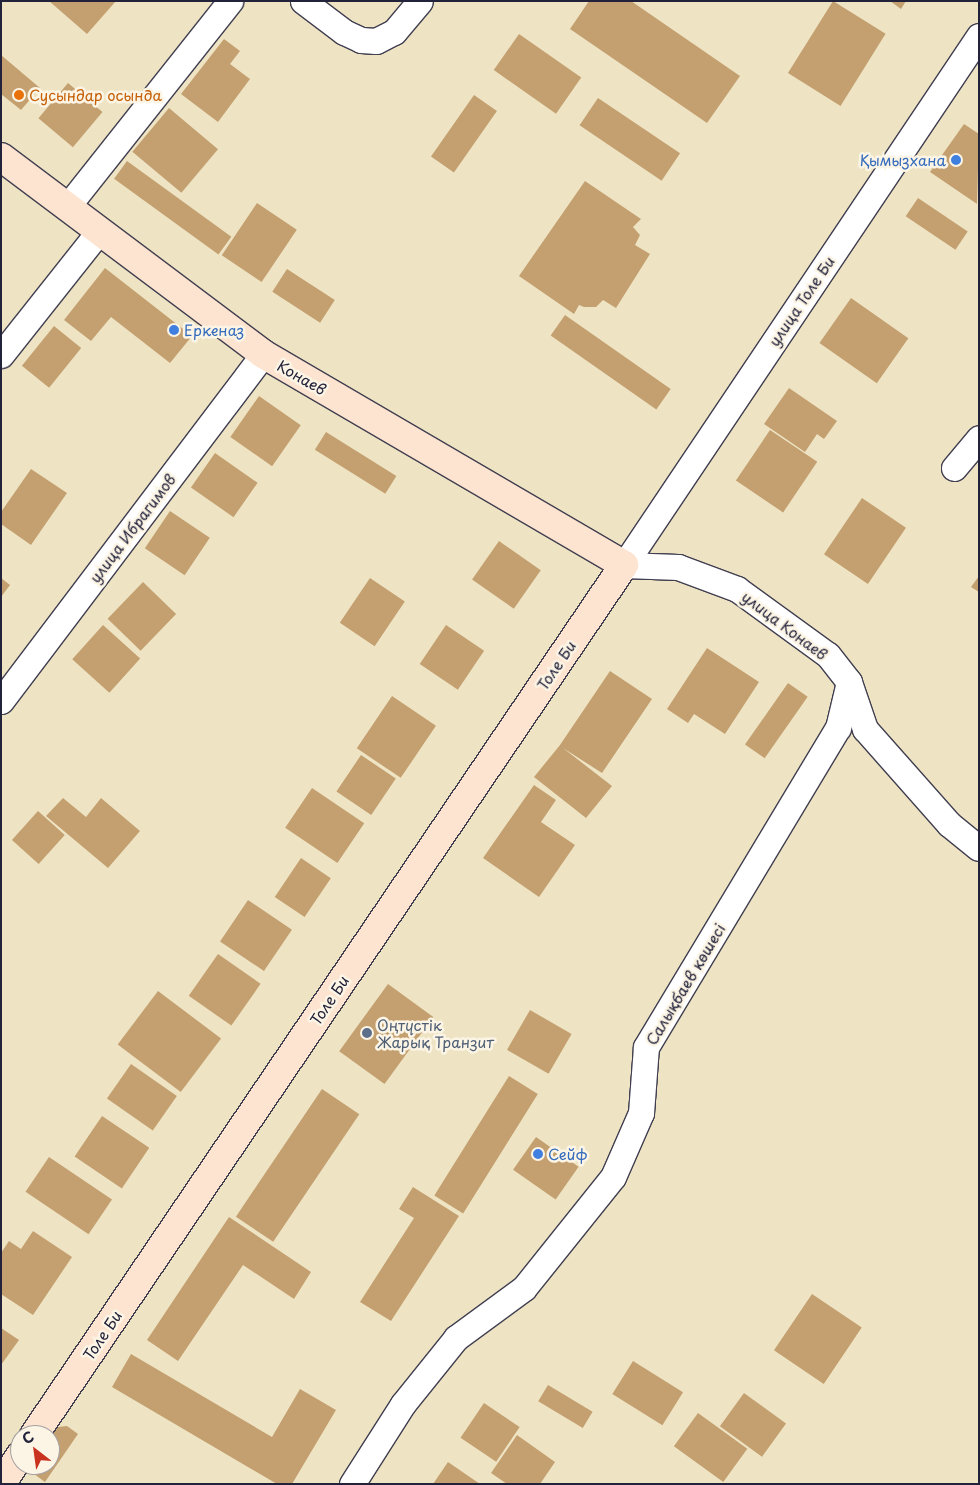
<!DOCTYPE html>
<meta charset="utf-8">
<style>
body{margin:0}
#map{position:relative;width:980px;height:1485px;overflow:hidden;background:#eee4c4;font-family:"Playpen Sans",sans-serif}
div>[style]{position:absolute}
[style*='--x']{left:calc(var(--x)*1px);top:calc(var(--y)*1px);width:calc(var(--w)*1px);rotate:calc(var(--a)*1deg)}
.building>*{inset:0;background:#c4a070;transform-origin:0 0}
.roads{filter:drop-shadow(1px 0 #413f50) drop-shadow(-1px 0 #413f50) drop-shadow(0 1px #413f50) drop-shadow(0 -1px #413f50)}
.minor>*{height:25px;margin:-12.5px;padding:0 12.5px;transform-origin:12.5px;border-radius:12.5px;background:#fff}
.secondary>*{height:28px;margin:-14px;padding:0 14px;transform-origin:14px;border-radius:14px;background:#fde4d1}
.dots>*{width:14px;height:14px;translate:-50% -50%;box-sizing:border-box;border:2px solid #fcf5e5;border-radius:50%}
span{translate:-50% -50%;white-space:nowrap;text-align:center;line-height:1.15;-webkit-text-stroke:5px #fcf5e5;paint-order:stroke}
.food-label{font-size:15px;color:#c56008}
.left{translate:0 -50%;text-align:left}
.shop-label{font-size:15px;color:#366cbe}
.right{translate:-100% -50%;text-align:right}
.street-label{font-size:15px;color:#22223b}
.service-label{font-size:15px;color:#4e5e75}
.frame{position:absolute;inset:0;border:2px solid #22223b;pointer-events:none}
.north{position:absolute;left:10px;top:1425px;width:50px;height:50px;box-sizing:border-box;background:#fcf5e5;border:1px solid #a5a1a1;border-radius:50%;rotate:330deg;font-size:14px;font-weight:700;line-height:20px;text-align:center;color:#22223b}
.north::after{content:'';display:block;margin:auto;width:18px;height:22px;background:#c8321e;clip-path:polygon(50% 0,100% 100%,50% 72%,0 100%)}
</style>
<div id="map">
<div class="building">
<div style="clip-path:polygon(49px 1px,116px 1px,87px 34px)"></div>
<div style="clip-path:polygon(589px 1px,631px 1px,740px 76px,707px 123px,570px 29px)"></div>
<div style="left:833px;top:1px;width:62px;height:85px;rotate:32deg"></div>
<div style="clip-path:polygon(890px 1px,906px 1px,901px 9px)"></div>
<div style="left:519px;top:34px;width:76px;height:44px;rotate:35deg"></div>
<div style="clip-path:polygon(224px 39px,240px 51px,230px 64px,250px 79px,218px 122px,181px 94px)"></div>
<div style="clip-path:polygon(1px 55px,40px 88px,21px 110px,1px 94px)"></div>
<div style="left:68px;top:83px;width:45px;height:46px;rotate:40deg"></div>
<div style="left:474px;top:95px;width:28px;height:75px;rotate:35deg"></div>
<div style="left:598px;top:98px;width:99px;height:33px;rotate:34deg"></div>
<div style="left:169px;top:108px;width:64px;height:57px;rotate:40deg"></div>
<div style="clip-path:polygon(964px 124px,979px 134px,977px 204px,930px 172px)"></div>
<div style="left:127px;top:161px;width:129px;height:22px;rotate:36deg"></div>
<div style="clip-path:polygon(585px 181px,641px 219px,633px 227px,640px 235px,635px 245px,650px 254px,616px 308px,603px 300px,596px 307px,584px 307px,579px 305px,574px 314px,519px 276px)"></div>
<div style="left:918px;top:198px;width:60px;height:22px;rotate:34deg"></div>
<div style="left:257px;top:203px;width:48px;height:63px;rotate:34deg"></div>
<div style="clip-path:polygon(105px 268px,192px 336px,170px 363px,111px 317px,91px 341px,64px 320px)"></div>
<div style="left:287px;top:269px;width:57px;height:27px;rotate:33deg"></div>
<div style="left:851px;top:298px;width:70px;height:55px;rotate:35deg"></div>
<div style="left:565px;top:315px;width:129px;height:25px;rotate:35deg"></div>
<div style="left:54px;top:326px;width:35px;height:51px;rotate:39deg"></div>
<div style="clip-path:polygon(789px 388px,837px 421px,824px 439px,817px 434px,805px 452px,764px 424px)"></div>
<div style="left:259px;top:396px;width:51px;height:50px;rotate:35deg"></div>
<div style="left:770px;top:430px;width:57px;height:61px;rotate:34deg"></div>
<div style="left:326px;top:432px;width:83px;height:21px;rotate:32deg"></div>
<div style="left:215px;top:453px;width:52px;height:42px;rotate:35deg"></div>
<div style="clip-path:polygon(31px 469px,67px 493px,31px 545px,1px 524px,1px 512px)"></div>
<div style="left:862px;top:498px;width:53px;height:68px;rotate:34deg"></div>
<div style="left:170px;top:511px;width:48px;height:45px;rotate:34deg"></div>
<div style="left:499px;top:541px;width:51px;height:47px;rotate:35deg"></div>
<div style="clip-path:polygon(979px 576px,979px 592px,971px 587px)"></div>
<div style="clip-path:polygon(1px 578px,10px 585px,1px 597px)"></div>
<div style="left:370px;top:578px;width:42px;height:54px;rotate:34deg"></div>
<div style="left:143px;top:582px;width:46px;height:51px;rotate:44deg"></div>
<div style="left:103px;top:625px;width:50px;height:46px;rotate:42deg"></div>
<div style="left:446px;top:625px;width:46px;height:47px;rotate:34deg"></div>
<div style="clip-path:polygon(707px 648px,759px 682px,725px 734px,694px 714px,688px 723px,667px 709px)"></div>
<div style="clip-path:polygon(610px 671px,652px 699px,602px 773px,563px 748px,612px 786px,586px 818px,534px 777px,560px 745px)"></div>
<div style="left:788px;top:683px;width:24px;height:75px;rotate:35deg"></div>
<div style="left:392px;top:696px;width:53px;height:63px;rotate:34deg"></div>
<div style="left:361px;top:755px;width:42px;height:44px;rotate:34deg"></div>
<div style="clip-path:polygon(534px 785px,556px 800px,541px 822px,575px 845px,539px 897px,483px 858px)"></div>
<div style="left:312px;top:788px;width:63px;height:48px;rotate:34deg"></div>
<div style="clip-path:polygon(63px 798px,86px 817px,101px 798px,140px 831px,108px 868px,46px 816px)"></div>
<div style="left:38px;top:811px;width:36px;height:39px;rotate:42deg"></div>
<div style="left:301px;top:858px;width:36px;height:47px;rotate:34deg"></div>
<div style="left:248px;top:900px;width:53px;height:50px;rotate:34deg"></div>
<div style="left:218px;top:954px;width:52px;height:51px;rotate:35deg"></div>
<div style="left:388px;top:984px;width:56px;height:83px;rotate:36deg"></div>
<div style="left:158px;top:991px;width:79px;height:67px;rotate:37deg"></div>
<div style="left:530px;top:1010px;width:48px;height:46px;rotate:30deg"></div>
<div style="left:131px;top:1064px;width:56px;height:42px;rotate:35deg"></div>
<div style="left:509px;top:1076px;width:34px;height:141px;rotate:32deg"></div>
<div style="left:322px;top:1089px;width:45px;height:154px;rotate:34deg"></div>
<div style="left:102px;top:1116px;width:57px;height:49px;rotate:34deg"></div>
<div style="left:536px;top:1137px;width:52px;height:40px;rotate:35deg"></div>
<div style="left:49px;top:1157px;width:76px;height:42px;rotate:34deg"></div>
<div style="clip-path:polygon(413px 1187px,459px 1216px,391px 1321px,360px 1302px,414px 1218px,399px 1209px)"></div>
<div style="clip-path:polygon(229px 1217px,311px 1272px,294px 1299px,243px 1265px,178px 1361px,147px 1340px)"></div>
<div style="clip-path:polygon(33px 1231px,72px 1257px,33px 1315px,1px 1294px,1px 1253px,9px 1241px,21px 1249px)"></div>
<div style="left:812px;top:1294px;width:60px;height:68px;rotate:34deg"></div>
<div style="clip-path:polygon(1px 1328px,19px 1340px,1px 1365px)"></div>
<div style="clip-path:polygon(131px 1354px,272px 1437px,300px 1389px,336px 1410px,292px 1484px,277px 1484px,112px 1387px)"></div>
<div style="left:633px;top:1361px;width:59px;height:39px;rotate:32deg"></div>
<div style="left:548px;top:1385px;width:52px;height:19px;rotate:31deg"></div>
<div style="left:744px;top:1393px;width:52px;height:41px;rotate:36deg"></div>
<div style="left:484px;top:1403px;width:43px;height:42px;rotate:34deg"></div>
<div style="left:698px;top:1413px;width:61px;height:41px;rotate:36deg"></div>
<div style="clip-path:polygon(67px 1426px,78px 1434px,45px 1482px,34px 1474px,40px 1465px,50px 1465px,50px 1437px,58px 1427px)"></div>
<div style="clip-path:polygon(517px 1435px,555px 1462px,540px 1484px,507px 1484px,491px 1473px)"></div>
<div style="clip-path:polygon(448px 1462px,480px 1484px,433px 1484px)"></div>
</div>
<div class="roads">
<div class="minor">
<div style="--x:303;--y:1;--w:51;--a:37.1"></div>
<div style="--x:344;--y:32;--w:19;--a:25"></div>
<div style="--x:361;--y:40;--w:15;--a:4"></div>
<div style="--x:376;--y:41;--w:20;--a:-27"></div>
<div style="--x:394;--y:32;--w:40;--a:-50"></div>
<div style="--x:67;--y:207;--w:263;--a:-51.6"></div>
<div style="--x:1;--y:355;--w:159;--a:-51.6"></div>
<div style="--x:954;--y:468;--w:39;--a:-50"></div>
<div style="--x:624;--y:565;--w:637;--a:-56.14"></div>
<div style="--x:624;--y:565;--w:54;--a:2.1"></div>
<div style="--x:678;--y:567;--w:63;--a:20.4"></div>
<div style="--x:737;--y:589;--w:112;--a:36"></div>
<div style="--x:828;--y:655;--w:34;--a:52"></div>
<div style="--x:849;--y:682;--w:50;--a:71.2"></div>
<div style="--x:865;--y:729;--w:127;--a:48.5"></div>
<div style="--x:949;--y:824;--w:38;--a:39"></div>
<div style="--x:1;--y:701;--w:435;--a:-52.9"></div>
<div style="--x:352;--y:1484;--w:95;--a:-57.5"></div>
<div style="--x:403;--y:1404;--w:85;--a:-51.2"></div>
<div style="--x:456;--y:1338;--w:84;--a:-36.3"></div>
<div style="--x:524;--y:1288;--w:142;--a:-51.3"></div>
<div style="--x:613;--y:1177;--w:70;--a:-66.4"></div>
<div style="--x:641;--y:1113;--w:66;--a:-85.7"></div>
<div style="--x:646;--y:1047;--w:372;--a:-59"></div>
<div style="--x:838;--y:728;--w:47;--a:-76.6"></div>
</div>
<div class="secondary">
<div style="--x:1;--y:157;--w:328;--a:36.9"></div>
<div style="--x:263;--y:354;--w:418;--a:30.3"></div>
<div style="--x:624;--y:565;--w:1051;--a:124.14"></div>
<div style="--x:1;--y:1484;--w:34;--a:-56"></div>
</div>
</div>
<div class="dots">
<div style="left:19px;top:95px;background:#e8710a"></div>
<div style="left:956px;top:160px;background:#3f7fe0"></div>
<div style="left:174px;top:330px;background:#3f7fe0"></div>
<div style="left:367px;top:1033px;background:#5c6f8a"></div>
<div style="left:538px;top:1154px;background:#3f7fe0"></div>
</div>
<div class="food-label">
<span class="left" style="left:29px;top:95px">Сусындар осында</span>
</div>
<div class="shop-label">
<span class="right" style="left:946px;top:160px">Қымызхана</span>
<span class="left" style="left:184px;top:330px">Еркеназ</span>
<span class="left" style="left:548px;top:1154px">Сейф</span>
</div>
<div class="street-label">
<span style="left:801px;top:301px;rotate:-56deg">улица Толе Би</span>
<span style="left:302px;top:377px;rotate:30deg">Конаев</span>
<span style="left:132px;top:528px;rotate:-53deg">улица Ибрагимов</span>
<span style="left:785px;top:625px;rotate:37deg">улица Конаев</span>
<span style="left:556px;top:665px;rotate:-56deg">Толе Би</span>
<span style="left:685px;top:984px;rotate:-59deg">Салықбаев көшесі</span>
<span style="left:329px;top:1000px;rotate:-56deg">Толе Би</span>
<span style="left:102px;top:1335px;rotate:-56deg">Толе Би</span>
</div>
<div class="service-label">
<span class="left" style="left:377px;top:1033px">Оңтүстік<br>Жарық Транзит</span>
</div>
<div class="frame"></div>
<div class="north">С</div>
</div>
